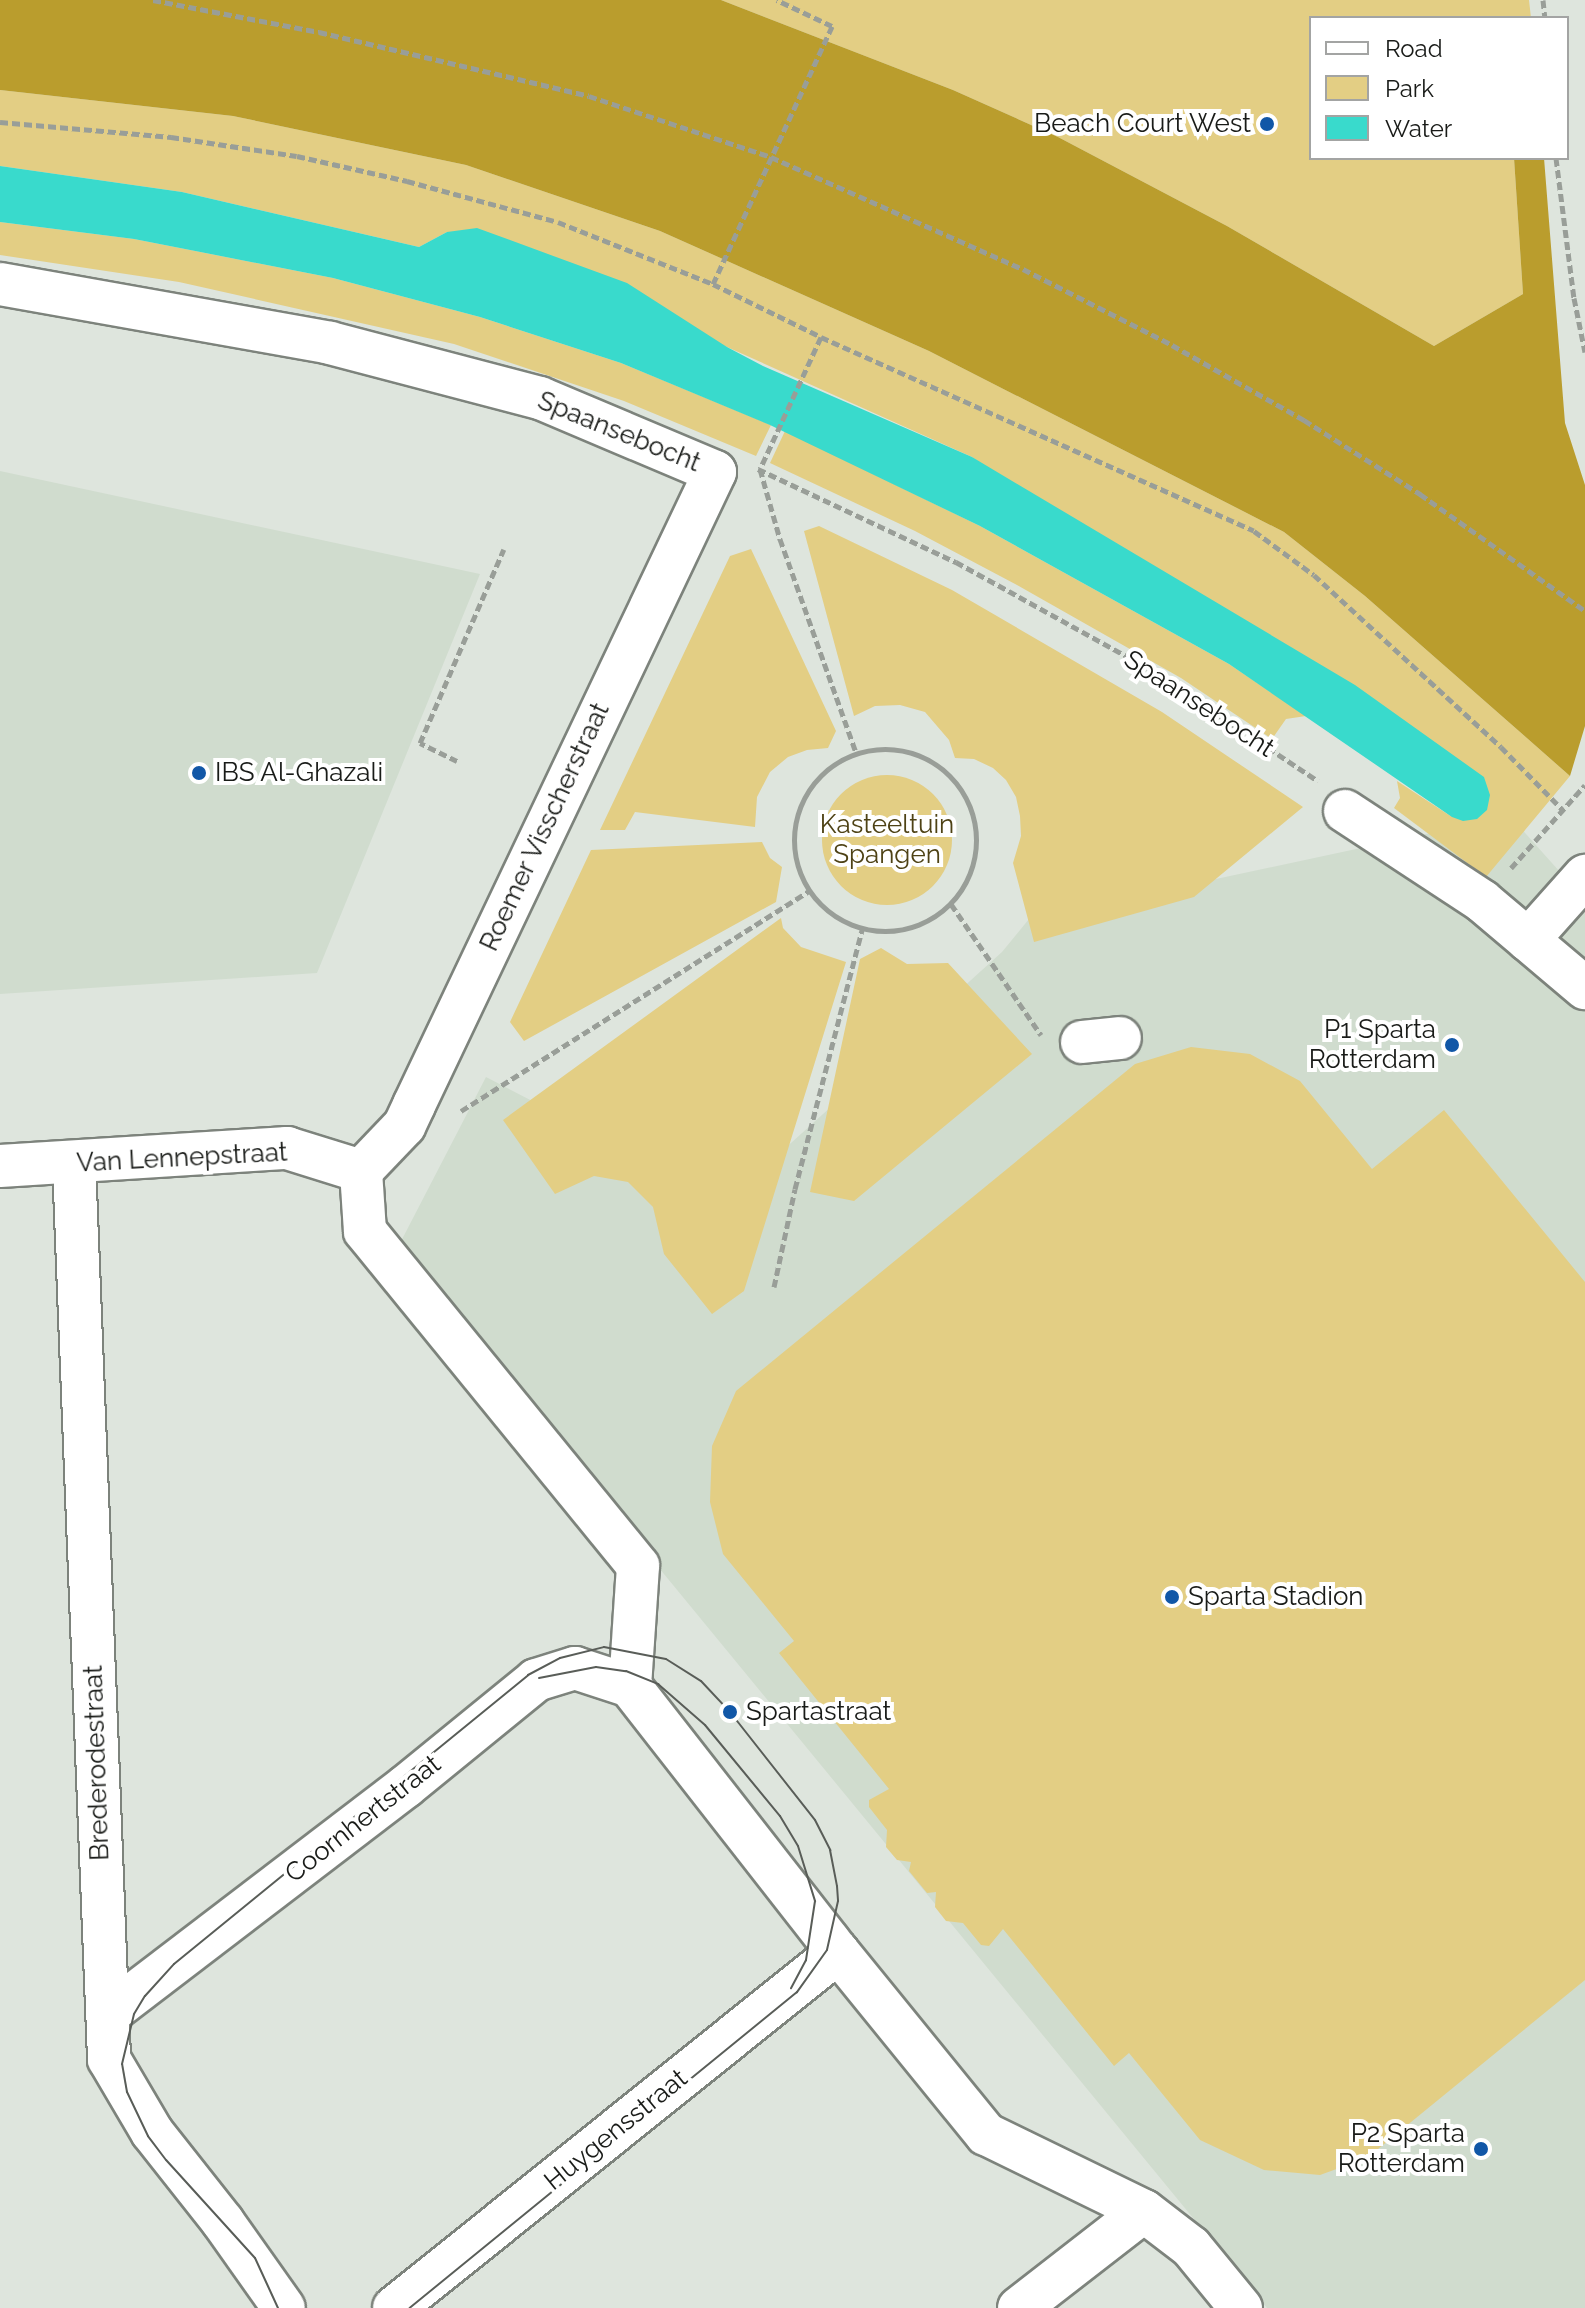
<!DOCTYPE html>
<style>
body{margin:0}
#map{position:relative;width:1585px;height:2308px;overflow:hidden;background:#dee5dd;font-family:Raleway,sans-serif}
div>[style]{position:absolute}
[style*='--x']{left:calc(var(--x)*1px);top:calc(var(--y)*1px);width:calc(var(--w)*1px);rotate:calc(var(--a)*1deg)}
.built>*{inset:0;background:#d0dcce}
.green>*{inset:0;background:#e3ce84}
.round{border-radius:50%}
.forest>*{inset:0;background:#ba9d2d}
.water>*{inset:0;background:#39dacc}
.path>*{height:5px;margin-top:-2.5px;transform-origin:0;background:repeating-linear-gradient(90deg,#999e98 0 8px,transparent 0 12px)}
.path>.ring{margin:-2.5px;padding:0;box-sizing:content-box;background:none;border:5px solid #999e98;border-radius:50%}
.roads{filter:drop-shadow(2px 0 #7d837c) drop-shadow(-2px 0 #7d837c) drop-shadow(0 2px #7d837c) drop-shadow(0 -2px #7d837c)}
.minor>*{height:42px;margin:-21px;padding:0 21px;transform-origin:21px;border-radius:21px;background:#fff}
.tram>*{height:2px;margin:-1px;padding:0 1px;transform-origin:1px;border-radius:1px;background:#595d58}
.dots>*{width:22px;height:22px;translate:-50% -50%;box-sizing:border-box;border:4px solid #fff;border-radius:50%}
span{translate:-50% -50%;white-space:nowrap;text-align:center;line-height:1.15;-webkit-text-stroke:8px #fff;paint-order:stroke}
.poi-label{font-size:26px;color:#191b18}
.right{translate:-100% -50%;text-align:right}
.left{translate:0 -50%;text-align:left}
.street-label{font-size:26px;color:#191b18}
.park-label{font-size:26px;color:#4e4215}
.legend{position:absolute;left:1309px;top:16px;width:260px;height:144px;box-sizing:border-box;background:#fff;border:2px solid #a3a4a3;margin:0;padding:10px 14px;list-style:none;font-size:24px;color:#191b18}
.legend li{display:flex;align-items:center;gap:16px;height:40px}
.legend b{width:40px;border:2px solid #a3a4a3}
</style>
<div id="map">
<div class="built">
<div style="clip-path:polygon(0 471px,480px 574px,317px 973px,0 994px)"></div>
<div style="clip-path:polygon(1510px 816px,1585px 900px,1585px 2308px,1267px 2308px,397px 1249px,486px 1077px,538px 1104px,708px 1218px,1002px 952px,1029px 919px)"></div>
</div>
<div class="green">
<div style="clip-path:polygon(721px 0,1529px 0,1531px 18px,1311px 18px,1311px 158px,1514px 158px,1523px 294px,1434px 346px,1227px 226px,1058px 137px,953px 90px)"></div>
<div style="clip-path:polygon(0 90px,233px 116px,466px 165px,660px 231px,929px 351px,1284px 532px,1365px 596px,1570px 776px,1486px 877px,1394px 808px,1400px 798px,1397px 781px,1452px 817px,972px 457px,727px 347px,447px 232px,419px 247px,182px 192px,0 166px)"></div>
<div style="clip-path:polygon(0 222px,134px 239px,333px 278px,480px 317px,621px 363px,771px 425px,756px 456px,624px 401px,454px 344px,179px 282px,0 255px)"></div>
<div style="clip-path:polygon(785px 431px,980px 526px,1229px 664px,1306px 716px,1286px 719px,1272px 739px,1181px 678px,1017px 585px,915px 531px,770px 463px)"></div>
<div style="clip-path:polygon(819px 526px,952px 590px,1162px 712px,1303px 807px,1194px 897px,1034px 942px,1013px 863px,1021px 836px,1020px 816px,1016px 797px,1006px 780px,993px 768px,974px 759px,955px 758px,949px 740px,925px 712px,900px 705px,875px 706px,854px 716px,804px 531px)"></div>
<div style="clip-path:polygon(751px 549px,836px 731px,828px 748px,807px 750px,788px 757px,770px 772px,757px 797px,755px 827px,635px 812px,625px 830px,600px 830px,730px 556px)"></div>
<div class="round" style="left:822px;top:775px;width:130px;height:130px"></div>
<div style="clip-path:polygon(762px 842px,770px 858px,782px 867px,776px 902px,524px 1041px,510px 1022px,591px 850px)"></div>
<div style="clip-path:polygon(781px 918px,783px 928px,801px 947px,846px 962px,744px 1291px,712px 1314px,664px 1254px,653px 1207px,628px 1182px,594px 1176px,555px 1194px,503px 1120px)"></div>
<div style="clip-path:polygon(881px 948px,907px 964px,948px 963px,1032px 1054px,854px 1201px,810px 1192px,860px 959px)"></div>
<div style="clip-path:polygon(1191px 1047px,1250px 1054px,1300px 1081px,1372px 1169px,1444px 1110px,1585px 1282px,1585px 1980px,1367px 2158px,1320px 2175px,1264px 2170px,1200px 2140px,1129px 2053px,1114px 2066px,1003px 1929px,989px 1946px,981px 1945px,963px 1923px,946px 1921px,935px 1907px,936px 1892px,927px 1893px,909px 1871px,911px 1862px,897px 1860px,886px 1847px,887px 1830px,869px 1807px,869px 1800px,889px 1789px,779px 1653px,794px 1641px,723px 1554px,710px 1502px,712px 1446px,736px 1391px,1135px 1064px)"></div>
</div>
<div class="forest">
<div style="clip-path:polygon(0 0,721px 0,953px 90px,1058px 137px,1227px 226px,1434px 346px,1523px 294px,1514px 158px,1544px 158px,1565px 423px,1585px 485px,1585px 726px,1570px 776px,1365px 596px,1284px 532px,929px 351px,660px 231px,466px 165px,233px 116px,0 90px)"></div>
</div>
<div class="water">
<div style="clip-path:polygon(0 166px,182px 192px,419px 247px,447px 232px,477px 228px,627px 283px,727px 347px,763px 366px,972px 457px,1355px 685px,1484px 777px,1490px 795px,1487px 810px,1477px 819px,1463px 821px,1452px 817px,1229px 664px,980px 526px,770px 425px,621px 363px,480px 317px,333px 278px,134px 239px,0 222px)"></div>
</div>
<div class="path">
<div style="--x:153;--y:0;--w:169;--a:10.9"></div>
<div style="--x:319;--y:32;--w:277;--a:13.3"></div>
<div style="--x:589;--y:96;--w:192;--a:18.5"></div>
<div style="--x:771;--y:157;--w:276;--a:24"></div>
<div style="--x:1023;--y:269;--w:167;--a:27"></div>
<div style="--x:1172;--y:345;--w:152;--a:29.6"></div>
<div style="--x:1304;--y:420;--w:138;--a:32.5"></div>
<div style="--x:1420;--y:494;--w:202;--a:35.3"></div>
<div style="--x:1543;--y:0;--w:18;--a:84"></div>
<div style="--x:0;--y:122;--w:172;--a:5"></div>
<div style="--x:171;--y:137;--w:127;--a:8.6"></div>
<div style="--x:297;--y:156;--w:113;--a:12.8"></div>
<div style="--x:407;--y:181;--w:156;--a:15.2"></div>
<div style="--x:558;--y:222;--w:167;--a:21.8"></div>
<div style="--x:713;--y:284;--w:120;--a:26.1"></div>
<div style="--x:821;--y:337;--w:474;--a:24.1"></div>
<div style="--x:1254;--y:531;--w:74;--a:36.3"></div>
<div style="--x:1314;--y:575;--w:254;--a:42.6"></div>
<div style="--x:1501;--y:747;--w:88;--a:45.5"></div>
<div style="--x:1556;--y:158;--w:141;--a:82.7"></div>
<div style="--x:1574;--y:298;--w:55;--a:78.5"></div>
<div style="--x:713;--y:284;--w:284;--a:-65.2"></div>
<div style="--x:832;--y:26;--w:61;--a:-154.7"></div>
<div style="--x:821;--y:337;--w:145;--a:114.8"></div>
<div style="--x:760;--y:469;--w:73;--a:74.1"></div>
<div style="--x:780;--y:539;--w:227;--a:70.4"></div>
<div style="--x:758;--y:469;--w:219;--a:25.2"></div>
<div style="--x:956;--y:562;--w:219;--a:28.9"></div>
<div style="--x:1148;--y:668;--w:204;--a:33.6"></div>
<div class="ring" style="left:794px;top:749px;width:177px;height:177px"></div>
<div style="--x:457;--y:761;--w:41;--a:-154.1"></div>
<div style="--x:420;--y:743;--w:211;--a:-66.6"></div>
<div style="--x:1511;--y:868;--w:111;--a:-48.3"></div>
<div style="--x:951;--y:904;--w:159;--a:55.5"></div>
<div style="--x:461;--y:1111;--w:412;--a:-32.3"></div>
<div style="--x:774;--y:1287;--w:100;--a:-77.9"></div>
<div style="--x:795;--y:1189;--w:268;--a:-75.5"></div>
</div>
<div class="roads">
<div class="minor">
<div style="--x:0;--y:284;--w:335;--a:10.1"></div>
<div style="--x:330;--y:343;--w:217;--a:14.7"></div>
<div style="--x:540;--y:398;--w:190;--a:22.9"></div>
<div style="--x:715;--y:472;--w:701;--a:115.43"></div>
<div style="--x:414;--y:1105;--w:23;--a:115"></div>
<div style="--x:404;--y:1126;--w:62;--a:133.7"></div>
<div style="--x:1345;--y:811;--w:164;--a:33.3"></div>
<div style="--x:1482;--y:901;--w:135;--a:40.2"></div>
<div style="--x:1528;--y:940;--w:86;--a:-48.3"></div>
<div style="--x:1082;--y:1042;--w:38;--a:-6"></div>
<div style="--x:74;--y:1163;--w:897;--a:87.76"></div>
<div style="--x:109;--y:2059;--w:85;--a:59.5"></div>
<div style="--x:152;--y:2132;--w:115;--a:51.7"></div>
<div style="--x:223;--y:2222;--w:105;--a:54.7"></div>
<div style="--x:0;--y:1166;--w:288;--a:-3.6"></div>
<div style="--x:287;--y:1148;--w:77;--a:17.3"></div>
<div style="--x:361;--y:1171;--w:60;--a:86.2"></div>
<div style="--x:365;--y:1231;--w:432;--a:50.8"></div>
<div style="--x:638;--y:1566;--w:120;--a:93.8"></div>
<div style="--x:630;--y:1686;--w:323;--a:52"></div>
<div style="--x:829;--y:1941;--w:249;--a:50.9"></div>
<div style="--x:986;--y:2134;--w:176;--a:26"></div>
<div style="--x:1144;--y:2211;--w:59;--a:37.5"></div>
<div style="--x:1191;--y:2247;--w:79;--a:50.7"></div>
<div style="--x:108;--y:2014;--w:374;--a:-37.4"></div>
<div style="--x:405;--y:1787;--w:169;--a:-39.2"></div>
<div style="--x:536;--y:1680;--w:41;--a:-17.1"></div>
<div style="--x:575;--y:1668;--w:58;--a:18.1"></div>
<div style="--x:394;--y:2308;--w:569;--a:-38.72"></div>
<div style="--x:1019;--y:2308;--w:158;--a:-37.8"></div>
</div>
</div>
<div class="tram">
<div style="--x:539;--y:1678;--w:58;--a:-10.9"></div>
<div style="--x:596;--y:1667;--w:30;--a:8"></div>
<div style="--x:626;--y:1671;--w:35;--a:22"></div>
<div style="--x:658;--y:1684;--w:62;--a:41.1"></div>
<div style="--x:705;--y:1725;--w:118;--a:50.5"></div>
<div style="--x:780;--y:1816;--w:35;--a:59"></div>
<div style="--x:798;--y:1846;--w:58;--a:72.8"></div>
<div style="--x:815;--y:1901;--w:60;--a:98.7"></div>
<div style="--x:806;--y:1960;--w:32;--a:118"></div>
<div style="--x:278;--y:2308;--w:55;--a:-114.7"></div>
<div style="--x:255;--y:2258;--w:132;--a:-132.2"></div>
<div style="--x:166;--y:2160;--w:30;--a:-127"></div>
<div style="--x:148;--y:2136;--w:49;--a:-115.5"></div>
<div style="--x:127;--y:2092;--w:28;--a:-100"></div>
<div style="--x:122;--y:2064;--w:51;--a:-76.5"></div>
<div style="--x:134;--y:2014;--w:21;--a:-59"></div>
<div style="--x:145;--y:1996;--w:43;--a:-47.8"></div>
<div style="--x:174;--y:1964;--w:457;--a:-39.2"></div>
<div style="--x:528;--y:1675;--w:36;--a:-28"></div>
<div style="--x:560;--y:1658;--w:45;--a:-14"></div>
<div style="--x:604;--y:1647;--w:63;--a:11"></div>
<div style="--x:666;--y:1659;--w:41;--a:32.2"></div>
<div style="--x:701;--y:1681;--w:42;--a:46.9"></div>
<div style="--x:730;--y:1712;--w:137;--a:51.8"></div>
<div style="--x:815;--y:1820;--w:34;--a:63"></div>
<div style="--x:830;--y:1850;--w:37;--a:79"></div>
<div style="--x:837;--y:1886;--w:15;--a:86"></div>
<div style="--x:838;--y:1901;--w:50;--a:102.7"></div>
<div style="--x:827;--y:1950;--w:52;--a:125.5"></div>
<div style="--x:797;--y:1992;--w:500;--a:140.8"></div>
</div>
<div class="dots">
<div style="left:1267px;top:124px;background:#1157a7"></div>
<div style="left:199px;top:773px;background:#1157a7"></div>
<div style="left:1452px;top:1045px;background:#1157a7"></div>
<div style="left:1172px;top:1597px;background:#1157a7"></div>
<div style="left:730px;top:1712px;background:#1157a7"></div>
<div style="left:1481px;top:2149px;background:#1157a7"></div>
</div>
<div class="poi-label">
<span class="right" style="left:1251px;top:124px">Beach Court West</span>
<span class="left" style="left:215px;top:773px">IBS Al-Ghazali</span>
<span class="right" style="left:1436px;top:1045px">P1 Sparta<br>Rotterdam</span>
<span class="left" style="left:1188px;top:1597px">Sparta Stadion</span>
<span class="left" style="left:746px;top:1712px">Spartastraat</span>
<span class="right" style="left:1465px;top:2149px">P2 Sparta<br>Rotterdam</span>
</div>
<div class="street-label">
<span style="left:619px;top:432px;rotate:22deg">Spaansebocht</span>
<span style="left:1199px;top:704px;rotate:33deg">Spaansebocht</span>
<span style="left:545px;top:827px;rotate:-65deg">Roemer Visscherstraat</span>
<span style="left:182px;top:1158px;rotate:-3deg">Van Lennepstraat</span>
<span style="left:97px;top:1763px;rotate:-92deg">Brederodestraat</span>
<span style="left:363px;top:1819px;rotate:-38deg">Coornhertstraat</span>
<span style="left:616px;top:2130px;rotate:-39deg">Huygensstraat</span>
</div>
<div class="park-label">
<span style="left:887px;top:840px">Kasteeltuin<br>Spangen</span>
</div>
<ul class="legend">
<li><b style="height:10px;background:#fff"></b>Road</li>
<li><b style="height:22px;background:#e3ce84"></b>Park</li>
<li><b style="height:22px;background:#39dacc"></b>Water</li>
</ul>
</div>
